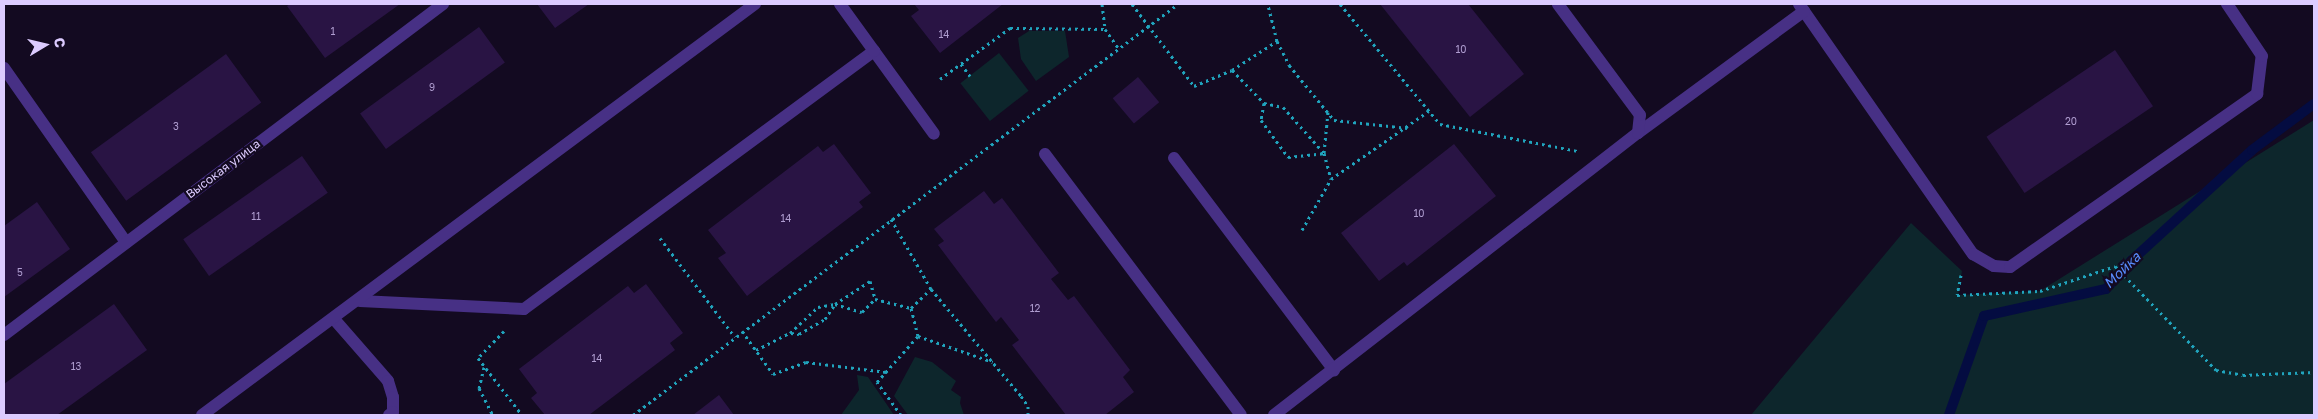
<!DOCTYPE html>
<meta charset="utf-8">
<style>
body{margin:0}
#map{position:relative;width:2318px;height:419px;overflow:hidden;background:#130a21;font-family:"Golos Text",sans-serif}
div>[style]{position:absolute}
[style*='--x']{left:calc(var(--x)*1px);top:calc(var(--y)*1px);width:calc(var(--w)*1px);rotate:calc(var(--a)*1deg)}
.green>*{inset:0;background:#0d262c;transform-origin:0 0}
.stream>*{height:10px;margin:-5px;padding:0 5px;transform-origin:5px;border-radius:5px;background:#040c41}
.building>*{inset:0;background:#291444;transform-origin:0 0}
.path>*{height:3px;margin-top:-1.5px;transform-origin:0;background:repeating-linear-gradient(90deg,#20a4bd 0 2.5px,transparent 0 6.5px)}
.lane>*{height:12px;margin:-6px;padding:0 6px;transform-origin:6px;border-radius:6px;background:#473085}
.street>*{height:12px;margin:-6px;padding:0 6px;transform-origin:6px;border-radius:6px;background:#473085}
span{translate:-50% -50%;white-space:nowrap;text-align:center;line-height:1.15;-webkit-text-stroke:4.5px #130a21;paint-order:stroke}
.number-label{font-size:10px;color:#af9dd0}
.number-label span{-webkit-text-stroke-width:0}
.street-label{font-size:12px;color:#dccbff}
.water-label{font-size:14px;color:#598dff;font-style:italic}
.frame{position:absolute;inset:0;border:5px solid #dccbff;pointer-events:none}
.north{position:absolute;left:20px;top:20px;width:50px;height:50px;-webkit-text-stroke:4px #130a21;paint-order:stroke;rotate:81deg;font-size:14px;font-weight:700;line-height:20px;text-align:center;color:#dccbff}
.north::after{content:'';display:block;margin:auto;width:18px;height:22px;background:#dccbff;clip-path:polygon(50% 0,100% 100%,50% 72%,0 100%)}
</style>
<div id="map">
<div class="green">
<div style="clip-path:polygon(1029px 31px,1065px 31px,1069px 57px,1036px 81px,1021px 59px,1018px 38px)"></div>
<div style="left:999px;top:53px;width:48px;height:49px;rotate:52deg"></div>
<div style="clip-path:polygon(2314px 120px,2314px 415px,1751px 415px,1911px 223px,1962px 271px,1958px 295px,2040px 291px)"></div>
<div style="clip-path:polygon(915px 357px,932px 362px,956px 381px,951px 390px,961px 397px,960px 403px,964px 415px,908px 415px,894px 396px)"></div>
<div style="clip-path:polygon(857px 375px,868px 377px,894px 415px,841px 415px,859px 390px)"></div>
</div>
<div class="stream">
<div style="--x:1949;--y:415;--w:105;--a:-70.5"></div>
<div style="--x:1984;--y:316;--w:125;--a:-12.5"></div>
<div style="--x:2106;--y:289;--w:38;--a:-48"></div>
<div style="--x:2131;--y:261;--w:164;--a:-42.5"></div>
<div style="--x:2252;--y:150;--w:77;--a:-36.6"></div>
</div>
<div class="building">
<div style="clip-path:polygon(290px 4px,400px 4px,325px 58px,287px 6px)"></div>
<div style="clip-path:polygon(537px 4px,589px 4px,555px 28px)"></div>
<div style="clip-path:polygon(914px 4px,1003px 4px,940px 53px,911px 16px,919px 10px)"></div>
<div style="clip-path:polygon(1380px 4px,1468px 4px,1524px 74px,1470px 117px)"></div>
<div style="left:479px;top:27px;width:44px;height:147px;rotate:54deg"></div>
<div style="left:2115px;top:50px;width:68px;height:155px;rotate:56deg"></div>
<div style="left:226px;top:54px;width:60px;height:167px;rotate:54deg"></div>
<div style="left:1138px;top:77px;width:33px;height:33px;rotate:50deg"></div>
<div style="clip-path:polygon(834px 144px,871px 193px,859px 202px,863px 207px,747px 296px,718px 258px,726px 253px,708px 230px,818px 146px,823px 152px)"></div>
<div style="clip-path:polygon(1454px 144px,1496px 196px,1407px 266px,1404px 262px,1379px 281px,1341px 233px)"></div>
<div style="left:302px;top:156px;width:45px;height:145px;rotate:55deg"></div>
<div style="clip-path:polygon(984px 191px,994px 204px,1002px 198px,1059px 273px,1051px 279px,1068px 300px,1074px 296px,1130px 370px,1123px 377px,1134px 392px,1105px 415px,1066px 415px,1012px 345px,1019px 340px,1001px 317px,996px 322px,938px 245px,944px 241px,934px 229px)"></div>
<div style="clip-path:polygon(37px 202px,70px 249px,4px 297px,4px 226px)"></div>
<div style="clip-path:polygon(646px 284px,683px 333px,670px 343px,675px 350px,589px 415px,545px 415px,531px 398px,537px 393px,519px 369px,628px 286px,634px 293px)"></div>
<div style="clip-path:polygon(114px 304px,147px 350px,57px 415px,4px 415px,4px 384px)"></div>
<div style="clip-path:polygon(719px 395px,734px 415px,693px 415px)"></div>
</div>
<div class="path">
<div style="--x:1102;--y:4;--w:25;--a:83"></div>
<div style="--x:1105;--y:29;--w:24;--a:55"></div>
<div style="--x:1132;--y:4;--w:103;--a:52.9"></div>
<div style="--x:1194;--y:86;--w:41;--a:-22.8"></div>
<div style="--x:1232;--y:70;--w:46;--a:45.9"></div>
<div style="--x:1264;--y:103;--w:19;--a:12"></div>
<div style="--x:1283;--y:107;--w:62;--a:48.3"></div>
<div style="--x:1324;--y:153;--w:27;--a:75"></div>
<div style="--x:1340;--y:4;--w:156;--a:50.2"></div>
<div style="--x:1440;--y:124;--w:141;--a:11.1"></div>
<div style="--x:1277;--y:41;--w:27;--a:63"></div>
<div style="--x:1289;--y:65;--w:71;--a:50.7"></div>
<div style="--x:1334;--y:120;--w:74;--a:6.2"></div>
<div style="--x:961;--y:64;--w:15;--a:53"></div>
<div style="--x:1232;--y:70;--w:54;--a:-32.8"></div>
<div style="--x:1277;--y:41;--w:38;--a:-104"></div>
<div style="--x:940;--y:79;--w:87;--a:-36.1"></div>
<div style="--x:1010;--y:28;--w:95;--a:0.6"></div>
<div style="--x:1264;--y:103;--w:17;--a:100"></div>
<div style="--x:1261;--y:120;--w:46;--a:53.9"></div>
<div style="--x:1288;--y:157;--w:36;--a:-6"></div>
<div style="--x:1324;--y:153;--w:41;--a:-84.4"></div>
<div style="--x:891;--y:219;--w:81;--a:60.3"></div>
<div style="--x:931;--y:289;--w:140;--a:49.9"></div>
<div style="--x:1021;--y:396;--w:12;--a:55"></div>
<div style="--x:1028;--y:406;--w:9;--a:90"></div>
<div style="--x:1302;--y:230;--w:59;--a:-60.4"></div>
<div style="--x:1331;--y:179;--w:119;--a:-34.8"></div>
<div style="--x:660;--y:238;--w:124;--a:52.9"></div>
<div style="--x:1961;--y:275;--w:20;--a:101"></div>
<div style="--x:1957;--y:295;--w:83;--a:-2.8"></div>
<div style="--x:2040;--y:291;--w:79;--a:-18.4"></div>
<div style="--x:2115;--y:266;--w:145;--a:45.8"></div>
<div style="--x:2216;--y:370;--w:27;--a:10"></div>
<div style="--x:2243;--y:375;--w:71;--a:-2.4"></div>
<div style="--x:504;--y:331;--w:37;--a:134"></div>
<div style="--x:478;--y:358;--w:72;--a:52.3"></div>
<div style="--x:742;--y:331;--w:53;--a:54.2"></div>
<div style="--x:773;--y:374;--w:35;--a:-20"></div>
<div style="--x:806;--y:362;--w:81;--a:7.1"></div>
<div style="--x:791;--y:333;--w:8;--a:7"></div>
<div style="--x:799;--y:334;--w:30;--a:-30"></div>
<div style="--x:825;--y:319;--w:18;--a:-56"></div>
<div style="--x:835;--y:304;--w:28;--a:17"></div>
<div style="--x:862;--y:312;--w:18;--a:-45"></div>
<div style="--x:918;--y:336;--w:79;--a:19.1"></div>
<div style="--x:756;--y:350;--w:38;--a:-27"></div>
<div style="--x:790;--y:333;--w:38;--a:-43"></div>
<div style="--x:818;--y:307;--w:17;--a:-10"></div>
<div style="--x:835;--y:304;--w:42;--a:-33.3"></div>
<div style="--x:870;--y:281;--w:19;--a:74"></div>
<div style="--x:875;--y:299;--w:37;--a:14"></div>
<div style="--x:484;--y:367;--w:22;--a:103"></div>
<div style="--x:479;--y:388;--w:30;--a:63"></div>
<div style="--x:633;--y:415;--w:683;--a:-37.02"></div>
<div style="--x:901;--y:415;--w:41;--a:-126"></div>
<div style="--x:877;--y:382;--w:62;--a:-48.3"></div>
<div style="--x:918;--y:336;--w:29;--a:-104"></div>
<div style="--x:911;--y:308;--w:28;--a:-44"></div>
</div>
<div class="lane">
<div style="--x:874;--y:51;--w:102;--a:54.1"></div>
<div style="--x:4;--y:68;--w:213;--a:55"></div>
<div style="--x:1045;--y:154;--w:326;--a:53.1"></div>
<div style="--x:1174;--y:158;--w:266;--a:53"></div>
<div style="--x:360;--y:301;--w:164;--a:2.8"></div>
<div style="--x:524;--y:309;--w:435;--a:-36.4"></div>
<div style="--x:874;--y:51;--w:58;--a:-125.9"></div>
<div style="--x:334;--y:319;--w:82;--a:48.9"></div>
<div style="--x:388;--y:381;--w:17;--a:73"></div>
<div style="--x:393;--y:397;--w:15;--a:90"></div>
<div style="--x:393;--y:412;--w:5;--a:143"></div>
<div style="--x:202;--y:415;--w:689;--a:-36.62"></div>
</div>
<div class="street">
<div style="--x:1799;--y:4;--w:305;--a:55.2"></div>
<div style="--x:1973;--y:254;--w:24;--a:30"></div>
<div style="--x:1994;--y:266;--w:16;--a:4"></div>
<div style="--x:2010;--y:267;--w:302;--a:-35"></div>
<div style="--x:2257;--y:94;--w:38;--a:-83"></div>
<div style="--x:2262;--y:56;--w:63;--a:-123.9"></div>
<div style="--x:1638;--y:133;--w:206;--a:-36.3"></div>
<div style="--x:4;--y:335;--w:550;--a:-37.02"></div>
<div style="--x:1274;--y:415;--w:460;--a:-37.8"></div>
<div style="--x:1638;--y:133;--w:18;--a:-84"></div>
<div style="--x:1640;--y:115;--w:138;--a:-126.5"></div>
</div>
<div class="number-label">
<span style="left:333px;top:32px">1</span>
<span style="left:944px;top:35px">14</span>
<span style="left:1461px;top:50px">10</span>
<span style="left:432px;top:88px">9</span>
<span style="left:2071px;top:122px">20</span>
<span style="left:176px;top:127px">3</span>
<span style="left:1419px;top:214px">10</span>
<span style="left:256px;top:217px">11</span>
<span style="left:786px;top:219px">14</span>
<span style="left:20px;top:273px">5</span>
<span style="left:1035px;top:309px">12</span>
<span style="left:597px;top:359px">14</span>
<span style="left:76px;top:367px">13</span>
</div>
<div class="street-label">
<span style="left:223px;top:169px;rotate:-37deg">Высокая улица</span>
</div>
<div class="water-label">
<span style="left:2122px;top:270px;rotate:-44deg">Мойка</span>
</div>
<div class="frame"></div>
<div class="north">С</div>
</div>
